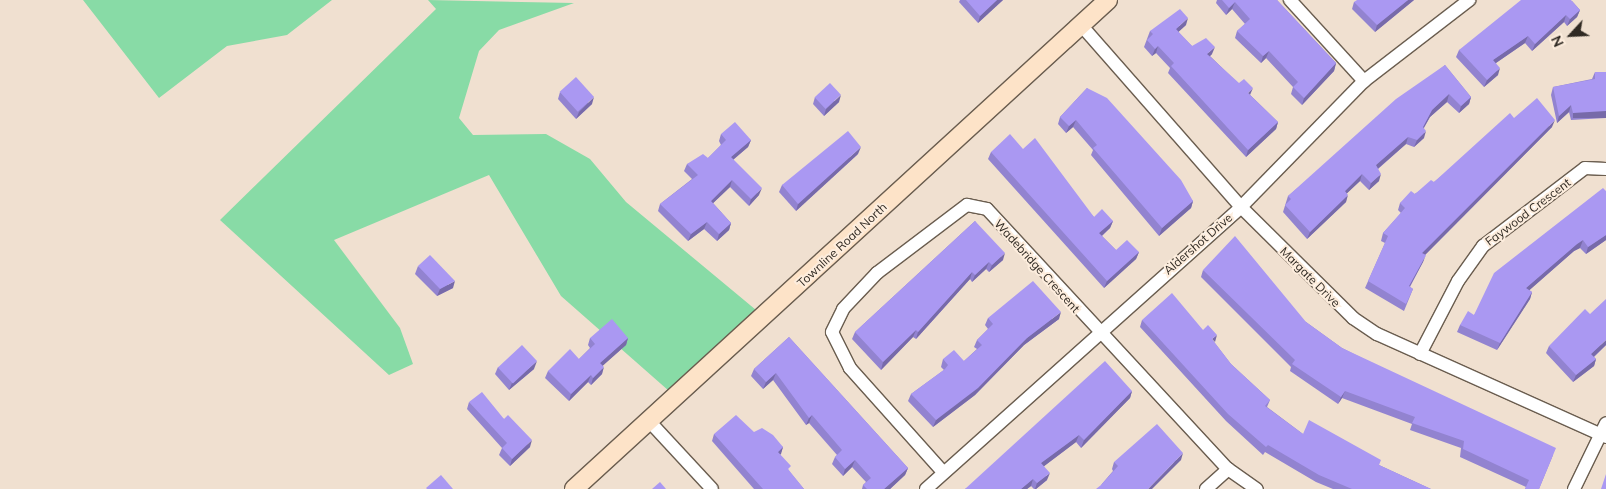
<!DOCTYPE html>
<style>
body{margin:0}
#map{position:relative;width:1606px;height:489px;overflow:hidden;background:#f0e0d0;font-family:Mulish,sans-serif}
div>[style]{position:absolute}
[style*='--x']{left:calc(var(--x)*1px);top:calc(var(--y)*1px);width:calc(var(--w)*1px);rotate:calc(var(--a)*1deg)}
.green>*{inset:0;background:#88dba6}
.roads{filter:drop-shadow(1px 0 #6a5d4f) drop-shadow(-1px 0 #6a5d4f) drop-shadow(0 1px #6a5d4f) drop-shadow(0 -1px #6a5d4f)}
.street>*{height:12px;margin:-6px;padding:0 6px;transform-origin:6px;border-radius:6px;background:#fff}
.secondary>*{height:18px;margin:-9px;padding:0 9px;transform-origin:9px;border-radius:9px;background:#fde3c8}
.wall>*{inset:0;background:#9283d0}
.shaded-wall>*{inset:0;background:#776aa9;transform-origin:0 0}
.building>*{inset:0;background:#aa98f2;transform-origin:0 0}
span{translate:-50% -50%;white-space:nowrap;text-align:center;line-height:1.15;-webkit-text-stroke:4px #fdeddd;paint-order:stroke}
.street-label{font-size:12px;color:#302a23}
.north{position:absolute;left:1546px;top:10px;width:50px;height:50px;-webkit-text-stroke:4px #fdeddd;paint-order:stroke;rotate:245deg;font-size:14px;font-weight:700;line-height:20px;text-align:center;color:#302a23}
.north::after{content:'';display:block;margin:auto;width:18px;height:22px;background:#302a23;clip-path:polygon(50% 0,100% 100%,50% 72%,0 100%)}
</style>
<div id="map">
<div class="green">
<div style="clip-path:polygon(83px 0,332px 0,287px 35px,227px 46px,159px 98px)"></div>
<div style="clip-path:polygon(428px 0,574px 3px,499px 30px,479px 51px,459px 118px,473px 135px,546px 134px,590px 159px,626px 202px,756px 310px,669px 391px,561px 296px,489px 175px,334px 240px,400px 328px,413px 364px,389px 375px,220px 220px,436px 9px)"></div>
</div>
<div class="roads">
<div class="street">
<div style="--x:1290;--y:0;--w:110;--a:47.6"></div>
<div style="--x:1081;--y:25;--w:242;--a:48.7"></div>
<div style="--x:1241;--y:207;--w:158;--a:44.7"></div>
<div style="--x:1353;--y:318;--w:29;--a:34"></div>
<div style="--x:1377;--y:334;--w:251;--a:24.2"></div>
<div style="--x:1420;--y:354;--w:82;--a:-62.5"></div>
<div style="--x:1458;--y:281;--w:43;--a:-54.5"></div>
<div style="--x:1483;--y:246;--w:128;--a:-37.4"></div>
<div style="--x:1585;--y:168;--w:21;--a:3"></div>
<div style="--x:650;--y:422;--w:91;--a:47.2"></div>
<div style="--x:943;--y:472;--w:140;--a:-131.8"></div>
<div style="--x:850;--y:368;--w:40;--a:-116.6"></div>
<div style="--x:832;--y:332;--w:25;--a:-64"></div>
<div style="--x:843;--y:309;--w:50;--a:-46.6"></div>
<div style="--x:877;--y:273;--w:113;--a:-37.1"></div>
<div style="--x:967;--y:205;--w:20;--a:11"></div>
<div style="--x:987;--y:209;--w:355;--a:47.2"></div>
<div style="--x:1228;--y:469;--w:35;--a:35"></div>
<div style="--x:926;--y:489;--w:423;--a:-41.8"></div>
<div style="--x:1241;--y:207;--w:176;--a:-45.7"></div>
<div style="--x:1364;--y:81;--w:133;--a:-37.6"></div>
<div style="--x:1206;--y:489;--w:30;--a:-42"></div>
<div style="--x:1574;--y:489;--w:73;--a:-64.1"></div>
</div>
<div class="secondary">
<div style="--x:574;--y:489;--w:724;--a:-42.48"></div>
</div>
</div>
<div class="wall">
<div style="clip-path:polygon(960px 0,1003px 0,978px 23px,959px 2px)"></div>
<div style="clip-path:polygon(1217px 0,1277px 0,1336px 63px,1334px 71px,1302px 105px,1291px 94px,1293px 87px,1266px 58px,1261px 63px,1235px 38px,1237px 31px,1245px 24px,1232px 9px,1226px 15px,1216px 3px)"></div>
<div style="clip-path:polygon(1414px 0,1375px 32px,1352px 9px,1354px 2px)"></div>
<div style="clip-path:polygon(1572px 1px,1580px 10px,1577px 17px,1567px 26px,1564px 22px,1532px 51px,1525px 43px,1496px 63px,1498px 75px,1484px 87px,1456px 57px,1459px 50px)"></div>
<div style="clip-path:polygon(1186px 25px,1178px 32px,1192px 46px,1212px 54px,1210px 56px,1278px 122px,1276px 129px,1246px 157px,1168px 73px,1170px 68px,1156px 53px,1152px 56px,1144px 47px,1150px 31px)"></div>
<div style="clip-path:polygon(1445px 65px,1471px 97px,1469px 104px,1459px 113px,1447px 102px,1430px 117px,1424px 128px,1424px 138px,1414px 147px,1406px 144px,1378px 169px,1379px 181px,1369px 190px,1360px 181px,1347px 193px,1346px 202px,1307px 239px,1283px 212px,1288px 196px)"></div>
<div style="clip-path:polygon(1595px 72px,1606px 72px,1606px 118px,1571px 120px,1569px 112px,1557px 123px,1551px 95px,1553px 87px,1592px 79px)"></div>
<div style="clip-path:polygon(1087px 88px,1193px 201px,1191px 208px,1159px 236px,1091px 155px,1093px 150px,1073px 127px,1066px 133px,1058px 124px,1060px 117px)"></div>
<div style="clip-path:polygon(560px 92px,592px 104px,576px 119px,558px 99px)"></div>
<div style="clip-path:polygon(815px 97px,839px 102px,824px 116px,813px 104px)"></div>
<div style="clip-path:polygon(1514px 118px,1552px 127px,1425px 255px,1423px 262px,1410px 287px,1413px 289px,1404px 311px,1365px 288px,1385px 243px,1381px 241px,1383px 233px,1401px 213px,1398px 210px,1400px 203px,1434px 182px)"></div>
<div style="clip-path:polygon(721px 134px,751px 140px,748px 147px,733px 160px,759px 195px,749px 206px,730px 187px,713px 203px,731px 223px,729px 230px,717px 241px,704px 229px,688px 241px,658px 211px,660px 204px,692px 179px,684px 171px,687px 164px,708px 158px,721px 145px,719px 141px)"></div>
<div style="clip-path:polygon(1023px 149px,1094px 217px,1113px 221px,1110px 228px,1102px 236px,1116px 250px,1139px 252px,1136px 259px,1104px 288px,988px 159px,991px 152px)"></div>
<div style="clip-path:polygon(858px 154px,796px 211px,779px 192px,782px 185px)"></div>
<div style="clip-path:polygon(1606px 191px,1606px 240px,1586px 254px,1580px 248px,1574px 251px,1529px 290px,1532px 292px,1530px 299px,1497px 350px,1457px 332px,1460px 325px,1474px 315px)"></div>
<div style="clip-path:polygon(975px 221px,1003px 260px,989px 272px,986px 269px,972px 282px,970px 279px,916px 339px,913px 337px,881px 370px,852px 339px,855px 332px)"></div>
<div style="clip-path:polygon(418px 266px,453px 288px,437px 296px,415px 274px)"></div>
<div style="clip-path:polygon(1203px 270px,1306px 322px,1342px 348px,1553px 455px,1539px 489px,1525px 489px,1526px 487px,1460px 457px,1461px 448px,1410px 430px,1412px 424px,1342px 398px,1338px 404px,1290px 371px,1291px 367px,1201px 277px)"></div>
<div style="clip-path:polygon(988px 318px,1059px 319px,1024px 345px,975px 395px,933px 427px,908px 401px,911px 394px,944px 370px,941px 367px,943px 359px,964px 361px,977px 349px,974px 347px,977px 340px,988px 329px,985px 325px)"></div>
<div style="clip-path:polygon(1142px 320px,1203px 330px,1214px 342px,1231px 364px,1270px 400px,1267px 407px,1303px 434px,1379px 465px,1431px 489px,1333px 489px,1316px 482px,1265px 452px,1263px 455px,1226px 421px,1140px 327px)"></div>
<div style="clip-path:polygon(789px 337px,908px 468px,905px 475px,890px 489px,862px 489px,863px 485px,866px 482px,852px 467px,843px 476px,832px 464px,835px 457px,837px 455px,809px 423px,806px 425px,773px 380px,763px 389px,751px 376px,754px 369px)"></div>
<div style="clip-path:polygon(590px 338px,628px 338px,626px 345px,603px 365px,602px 374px,591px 385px,588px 382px,569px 401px,545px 378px,548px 371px,579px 359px,590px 348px,588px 345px)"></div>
<div style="clip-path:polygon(1606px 345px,1594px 357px,1596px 359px,1594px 366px,1573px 382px,1546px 353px,1549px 346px)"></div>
<div style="clip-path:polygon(498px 367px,534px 369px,509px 390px,495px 374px)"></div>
<div style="clip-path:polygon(1132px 391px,1130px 398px,1081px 448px,1076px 442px,1044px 466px,1047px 480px,1036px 489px,1034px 489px,1031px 486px,1027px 489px,965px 489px)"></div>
<div style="clip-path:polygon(469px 402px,504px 419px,530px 447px,510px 466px,499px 455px,502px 448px,467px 409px)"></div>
<div style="clip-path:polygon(754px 432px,783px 447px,780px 455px,789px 471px,804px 489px,754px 489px,712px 441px,714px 434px)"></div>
<div style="clip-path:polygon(1181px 460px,1101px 485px,1113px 471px,1112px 469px,1114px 462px)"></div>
</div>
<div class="shaded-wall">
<div style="clip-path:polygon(997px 0,1003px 0,978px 23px,980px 16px)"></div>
<div style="clip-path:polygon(1408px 0,1414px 0,1375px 32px,1377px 25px)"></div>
<div style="clip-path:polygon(1235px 2px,1232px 9px,1226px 15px,1229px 8px)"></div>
<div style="clip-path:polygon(1580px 10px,1577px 17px,1567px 26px,1570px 19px)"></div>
<div style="clip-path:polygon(1566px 15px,1564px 22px,1532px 51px,1535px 44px)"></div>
<div style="clip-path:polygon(1188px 18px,1186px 25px,1174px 36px,1176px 29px)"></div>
<div style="clip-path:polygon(1528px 36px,1525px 43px,1490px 67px,1493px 60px)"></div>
<div style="clip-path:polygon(1158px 46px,1156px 53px,1152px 56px,1155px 49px)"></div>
<div style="clip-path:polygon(1215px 47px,1212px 54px,1205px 61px,1207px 54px)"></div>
<div style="clip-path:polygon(1269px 51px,1266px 58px,1261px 63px,1263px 56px)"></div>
<div style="clip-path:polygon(1336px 63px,1334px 71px,1302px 105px,1304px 98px)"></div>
<div style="clip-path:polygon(1500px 68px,1498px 75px,1484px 87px,1487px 80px)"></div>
<div style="clip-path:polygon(1253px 88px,1250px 95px,1248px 93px)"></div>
<div style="clip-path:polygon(1449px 94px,1447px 102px,1430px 117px,1420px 134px,1423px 127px,1432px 110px)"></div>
<div style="clip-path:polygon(841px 95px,839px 102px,824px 116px,826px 109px)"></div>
<div style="clip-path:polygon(594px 97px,592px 104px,576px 119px,579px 112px)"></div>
<div style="clip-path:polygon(1471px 97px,1469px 104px,1459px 113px,1461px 106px)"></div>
<div style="clip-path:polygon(1571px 105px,1569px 112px,1557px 123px,1559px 116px)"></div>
<div style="left:1606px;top:111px;width:7px;height:33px;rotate:90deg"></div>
<div style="clip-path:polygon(1076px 120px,1073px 127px,1066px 133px,1069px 126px)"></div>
<div style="clip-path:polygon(1555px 120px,1552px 127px,1420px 260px,1422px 253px)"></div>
<div style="clip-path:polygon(1278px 122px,1276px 129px,1246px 157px,1248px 150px)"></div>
<div style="clip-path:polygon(1426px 131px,1424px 138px,1414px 147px,1417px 140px)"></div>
<div style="clip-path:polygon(1408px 137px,1406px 144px,1374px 172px,1376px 165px)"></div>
<div style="clip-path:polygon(751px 140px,748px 147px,728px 164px,731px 157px)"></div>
<div style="clip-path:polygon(861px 147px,858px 154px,796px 211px,798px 204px)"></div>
<div style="clip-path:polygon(1362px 174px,1360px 181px,1342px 198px,1345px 191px)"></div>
<div style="clip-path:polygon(1381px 174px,1379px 181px,1369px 190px,1371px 183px)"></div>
<div style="clip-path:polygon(732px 180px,730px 187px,708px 208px,711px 201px)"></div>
<div style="clip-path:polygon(762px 188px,759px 195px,749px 206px,751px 199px)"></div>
<div style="clip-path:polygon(1348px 195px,1346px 202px,1307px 239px,1310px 232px)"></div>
<div style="clip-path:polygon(1193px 201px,1191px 208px,1159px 236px,1162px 228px)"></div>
<div style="clip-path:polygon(1113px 221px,1110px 228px,1097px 240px,1099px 233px)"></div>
<div style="clip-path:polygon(707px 222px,704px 229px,688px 241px,691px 234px)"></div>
<div style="clip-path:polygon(731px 223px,729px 230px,717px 241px,719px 234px)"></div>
<div style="clip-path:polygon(1606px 235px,1606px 240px,1586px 254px,1588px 247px)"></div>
<div style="clip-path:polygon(1583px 240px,1580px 248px,1574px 251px,1524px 295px,1526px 288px,1577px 244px)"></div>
<div style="clip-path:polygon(1139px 252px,1136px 259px,1104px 288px,1107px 281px)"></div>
<div style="clip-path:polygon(1005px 253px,1003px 260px,989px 272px,992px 265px)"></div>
<div style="clip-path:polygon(1426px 255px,1423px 262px,1406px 293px,1409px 286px)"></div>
<div style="clip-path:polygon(989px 262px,986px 269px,972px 282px,975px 275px)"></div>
<div style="clip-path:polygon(972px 272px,970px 279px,916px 339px,918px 332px)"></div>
<div style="clip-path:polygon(455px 281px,453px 288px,437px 296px,440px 289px)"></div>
<div style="clip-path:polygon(1532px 292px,1530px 299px,1497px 350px,1500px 343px)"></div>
<div style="clip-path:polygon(1061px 312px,1059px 319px,1024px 345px,975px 395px,933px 427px,936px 420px,1027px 338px)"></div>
<div style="clip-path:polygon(916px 330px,913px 337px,881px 370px,883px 362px)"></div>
<div style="clip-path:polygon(1217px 335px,1215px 342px,1212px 339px)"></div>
<div style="clip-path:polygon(628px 338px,626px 345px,598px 370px,600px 363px)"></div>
<div style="clip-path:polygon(1606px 340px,1606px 345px,1589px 361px,1591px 354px)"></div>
<div style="clip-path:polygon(1596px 359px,1594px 366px,1573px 382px,1576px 375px)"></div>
<div style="clip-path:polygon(537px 361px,534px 369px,509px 390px,512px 383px)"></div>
<div style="clip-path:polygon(604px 367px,602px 374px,591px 385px,593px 378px)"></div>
<div style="clip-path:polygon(776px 373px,773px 380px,763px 389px,766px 382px)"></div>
<div style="clip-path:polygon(591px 375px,588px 382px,569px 401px,571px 394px)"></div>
<div style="clip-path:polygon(1132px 391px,1130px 398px,1081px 448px,1084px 440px)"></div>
<div style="clip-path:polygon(1345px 391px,1342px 398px,1338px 404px,1341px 397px)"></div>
<div style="clip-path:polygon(812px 415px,809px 423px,806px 425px,809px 418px)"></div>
<div style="clip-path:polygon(1079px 435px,1076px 442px,1039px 470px,1041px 463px)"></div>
<div style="clip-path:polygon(532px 440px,530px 447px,510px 466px,512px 459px)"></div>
<div style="clip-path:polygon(783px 447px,781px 454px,775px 459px,778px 452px)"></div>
<div style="clip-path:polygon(1183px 453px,1181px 460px,1152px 489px,1148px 489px)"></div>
<div style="clip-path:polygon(855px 460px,852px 467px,843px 476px,845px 469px)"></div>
<div style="clip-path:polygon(908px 468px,905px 475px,890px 489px,884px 489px)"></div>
<div style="clip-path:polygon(1050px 473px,1047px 480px,1036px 489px,1035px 489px,1037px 483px)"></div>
<div style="clip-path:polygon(1033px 479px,1031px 486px,1027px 489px,1021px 489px)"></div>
</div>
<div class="building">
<div style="clip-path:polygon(966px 0,997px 0,980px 16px)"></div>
<div style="clip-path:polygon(1222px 0,1277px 0,1336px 63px,1304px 98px,1293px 87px,1298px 82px,1269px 51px,1263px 56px,1237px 31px,1250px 19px,1235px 2px,1229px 8px)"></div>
<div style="clip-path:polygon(1357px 0,1408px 0,1377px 25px,1354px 2px)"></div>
<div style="clip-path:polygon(1521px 0,1571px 0,1580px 10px,1570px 19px,1566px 15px,1535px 44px,1528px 36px,1493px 60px,1500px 68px,1487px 80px,1459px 50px)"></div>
<div style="clip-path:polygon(1180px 9px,1188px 18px,1176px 29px,1192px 46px,1206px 38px,1215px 47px,1207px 54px,1239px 83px,1244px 79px,1253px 88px,1248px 93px,1278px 122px,1248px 150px,1171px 66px,1174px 63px,1158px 46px,1155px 49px,1147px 40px,1153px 34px,1150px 31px)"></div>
<div style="clip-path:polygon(1445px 65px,1471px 97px,1461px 106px,1449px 94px,1432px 110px,1423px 127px,1426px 131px,1417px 140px,1408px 137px,1376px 165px,1381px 174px,1371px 183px,1362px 174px,1345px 191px,1348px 195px,1310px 232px,1285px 205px,1291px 199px,1288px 196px,1396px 99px)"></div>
<div style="clip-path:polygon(1595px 72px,1606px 72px,1606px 111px,1573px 113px,1571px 105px,1559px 116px,1553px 87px,1595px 79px)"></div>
<div style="left:576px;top:77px;width:27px;height:22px;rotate:48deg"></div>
<div style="left:830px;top:83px;width:16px;height:21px;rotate:47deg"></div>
<div style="clip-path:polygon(1087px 88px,1107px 98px,1181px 180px,1193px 201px,1162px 228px,1093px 148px,1097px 145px,1076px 120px,1069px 126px,1060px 117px)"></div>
<div style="clip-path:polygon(1537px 98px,1555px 120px,1422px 253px,1426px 255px,1409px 286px,1413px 289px,1406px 304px,1368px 281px,1388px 236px,1383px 233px,1405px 208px,1400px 203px,1411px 191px,1415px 194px,1431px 180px,1434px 182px,1510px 113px,1514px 118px)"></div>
<div style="clip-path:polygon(735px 122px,751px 140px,731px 157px,762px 188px,751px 199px,732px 180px,711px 201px,731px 223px,719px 234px,707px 222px,691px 234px,660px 204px,698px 175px,687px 164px,703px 154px,708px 158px,726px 140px,721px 134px)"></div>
<div style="clip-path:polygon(848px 131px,861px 147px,798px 204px,782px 185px)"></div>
<div style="clip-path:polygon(1010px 134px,1023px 149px,1035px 138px,1094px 217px,1102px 209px,1113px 221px,1099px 233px,1116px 250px,1127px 240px,1139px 252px,1107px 281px,991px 152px)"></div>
<div style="clip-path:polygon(1603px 188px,1606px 191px,1606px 235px,1588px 247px,1583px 240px,1577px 244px,1526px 288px,1532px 292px,1500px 343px,1460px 325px,1468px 311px,1474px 315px,1494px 273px)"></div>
<div style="clip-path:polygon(975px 221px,1005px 253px,992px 265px,989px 262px,975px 275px,972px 272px,918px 332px,916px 330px,883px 362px,855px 332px)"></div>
<div style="clip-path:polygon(1235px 236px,1306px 322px,1342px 348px,1556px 448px,1539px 489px,1525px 489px,1529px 480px,1463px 449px,1464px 441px,1412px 423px,1415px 417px,1345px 391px,1341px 397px,1292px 364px,1295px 360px,1203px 270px)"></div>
<div style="clip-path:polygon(430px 255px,455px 281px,440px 289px,418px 266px)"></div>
<div style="clip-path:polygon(1033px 281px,1061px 312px,1027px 338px,978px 388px,936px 420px,911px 394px,945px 369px,948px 365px,943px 359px,954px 350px,964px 361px,982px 345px,977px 340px,993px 324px,988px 318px)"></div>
<div style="clip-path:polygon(1172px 293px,1203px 330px,1208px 325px,1217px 335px,1212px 339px,1231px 364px,1270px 400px,1265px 406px,1303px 434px,1309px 420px,1381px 460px,1379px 465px,1431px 489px,1352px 489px,1319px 475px,1268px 445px,1266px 447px,1228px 414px,1142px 320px)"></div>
<div style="clip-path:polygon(1606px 299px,1606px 340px,1591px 354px,1596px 359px,1576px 375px,1549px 346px,1585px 309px,1590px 314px)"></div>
<div style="clip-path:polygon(612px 319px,628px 338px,600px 363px,604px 367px,593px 378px,591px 375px,571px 394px,548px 371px,570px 349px,579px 359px,595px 344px,590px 338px)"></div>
<div style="clip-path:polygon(789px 337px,908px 468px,884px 489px,867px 489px,863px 485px,871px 478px,855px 460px,845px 469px,835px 457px,842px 450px,812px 415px,809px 418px,776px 373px,766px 382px,754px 369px)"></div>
<div style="left:522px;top:345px;width:22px;height:33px;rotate:47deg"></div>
<div style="clip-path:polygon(1105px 361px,1132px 391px,1084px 440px,1079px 435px,1041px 463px,1050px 473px,1037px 483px,1033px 479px,1021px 489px,965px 489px)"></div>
<div style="clip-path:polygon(482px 392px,504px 419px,508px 415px,532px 440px,512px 459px,502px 448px,507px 443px,469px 402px)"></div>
<div style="clip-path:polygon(736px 415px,754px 432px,762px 428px,773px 435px,783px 447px,778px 452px,791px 466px,788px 469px,804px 489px,763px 489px,714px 434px)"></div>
<div style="clip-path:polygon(1157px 424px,1183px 453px,1148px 489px,1096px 489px,1101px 485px,1118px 466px,1114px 462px)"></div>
<div style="clip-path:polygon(1606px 474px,1606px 489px,1601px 489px)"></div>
<div style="clip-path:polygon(441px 475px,453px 489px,427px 489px,426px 488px)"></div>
<div style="clip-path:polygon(660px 482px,666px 489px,652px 489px)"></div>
</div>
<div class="street-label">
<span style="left:1528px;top:212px;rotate:-37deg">Faywood Crescent</span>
<span style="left:1198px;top:244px;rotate:-41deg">Aldershot Drive</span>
<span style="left:842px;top:245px;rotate:-43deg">Townline Road North</span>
<span style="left:1037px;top:266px;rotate:48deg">Wadebridge Crescent</span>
<span style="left:1310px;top:277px;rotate:45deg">Margate Drive</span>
</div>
<div class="north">N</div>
</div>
